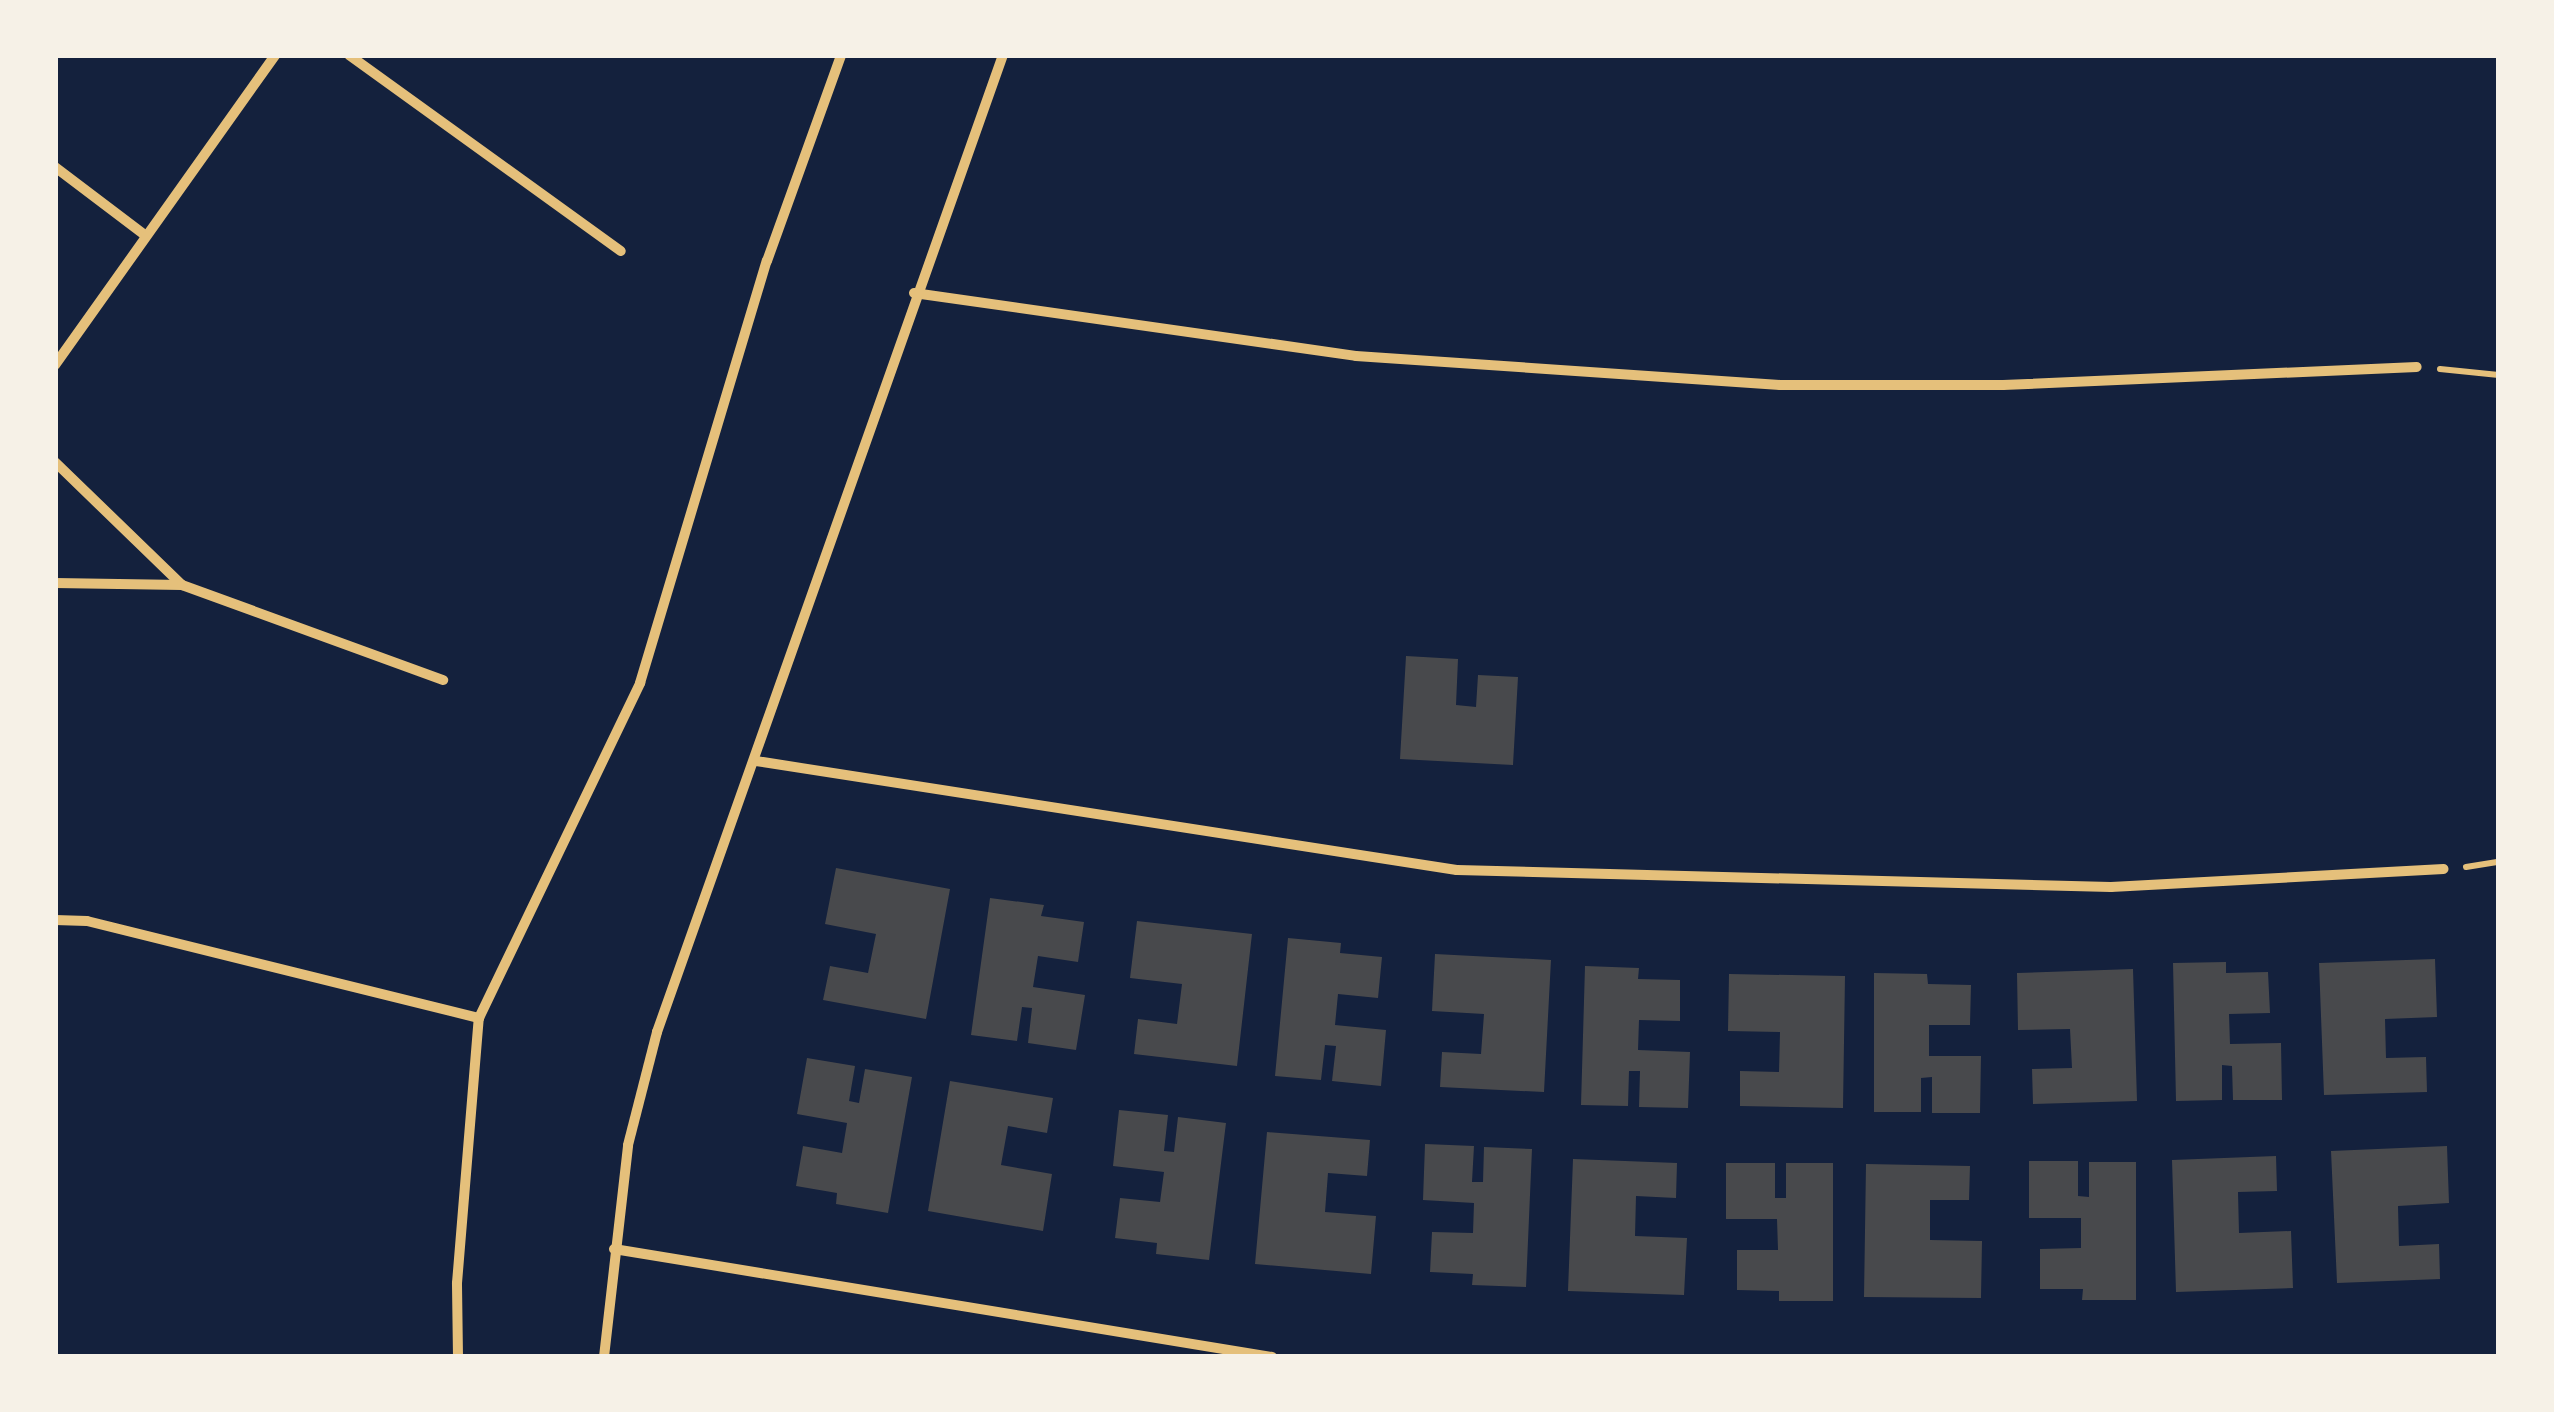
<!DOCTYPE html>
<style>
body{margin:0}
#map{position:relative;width:2554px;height:1412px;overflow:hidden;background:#14213d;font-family:Poppins,sans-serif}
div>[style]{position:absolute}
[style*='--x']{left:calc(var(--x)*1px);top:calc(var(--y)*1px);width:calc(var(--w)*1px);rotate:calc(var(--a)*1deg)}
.building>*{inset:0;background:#48494c}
.path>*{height:6px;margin:-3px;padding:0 3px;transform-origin:3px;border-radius:3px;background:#e5c07b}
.minor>*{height:10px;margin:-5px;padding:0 5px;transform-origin:5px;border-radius:5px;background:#e5c07b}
span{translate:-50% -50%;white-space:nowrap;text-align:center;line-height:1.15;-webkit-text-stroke:10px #f6f1e7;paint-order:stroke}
.frame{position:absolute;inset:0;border:58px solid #f6f1e7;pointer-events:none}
</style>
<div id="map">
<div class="building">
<div style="clip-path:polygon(1406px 656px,1458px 659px,1456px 705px,1476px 707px,1478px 675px,1518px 677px,1513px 765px,1400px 759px)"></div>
<div style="clip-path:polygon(836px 868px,950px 889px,926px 1019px,823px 1000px,830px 966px,868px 973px,876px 934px,825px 924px)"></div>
<div style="clip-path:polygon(990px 898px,1044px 905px,1041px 916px,1084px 922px,1078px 962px,1038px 956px,1033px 987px,1085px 995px,1076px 1050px,1028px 1043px,1032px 1008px,1022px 1007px,1017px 1041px,971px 1035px)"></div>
<div style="clip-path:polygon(1137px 921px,1252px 934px,1237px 1066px,1134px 1054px,1138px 1019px,1177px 1024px,1182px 984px,1130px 978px)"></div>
<div style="clip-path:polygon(1288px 938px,1341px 943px,1340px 953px,1382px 957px,1378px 998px,1338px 994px,1335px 1025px,1386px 1030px,1381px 1086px,1332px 1081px,1336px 1046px,1325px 1045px,1321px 1080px,1275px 1076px)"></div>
<div style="clip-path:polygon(1435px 954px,1551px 960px,1544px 1092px,1440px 1087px,1442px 1052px,1481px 1054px,1484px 1014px,1432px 1011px)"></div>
<div style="clip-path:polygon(2435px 959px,2437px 1017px,2385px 1019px,2386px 1058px,2426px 1057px,2427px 1092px,2324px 1095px,2319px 963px)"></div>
<div style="clip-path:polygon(2226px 962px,2226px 973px,2268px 972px,2270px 1013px,2229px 1014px,2230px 1044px,2281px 1043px,2282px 1100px,2233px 1100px,2232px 1066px,2222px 1065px,2222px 1100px,2176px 1101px,2173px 963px)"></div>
<div style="clip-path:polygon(1585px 966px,1639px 968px,1638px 979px,1680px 980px,1680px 1021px,1639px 1020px,1638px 1050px,1690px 1052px,1688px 1108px,1639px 1107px,1640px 1071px,1629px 1071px,1628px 1106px,1581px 1105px)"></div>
<div style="clip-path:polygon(2133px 969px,2137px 1101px,2033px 1104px,2032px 1069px,2072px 1068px,2070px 1029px,2018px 1030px,2017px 973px)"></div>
<div style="clip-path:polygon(1874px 973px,1927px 974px,1928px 984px,1971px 985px,1970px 1025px,1929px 1025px,1929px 1056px,1981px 1056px,1980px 1113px,1932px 1113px,1932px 1077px,1921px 1078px,1921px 1112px,1874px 1112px)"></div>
<div style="clip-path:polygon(1729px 974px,1845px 976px,1843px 1108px,1740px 1106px,1740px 1071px,1779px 1072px,1780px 1032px,1728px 1031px)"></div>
<div style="clip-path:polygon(807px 1058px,855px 1066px,849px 1101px,859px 1103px,865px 1069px,912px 1077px,888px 1213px,836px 1204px,837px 1193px,796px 1186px,803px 1146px,842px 1153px,847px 1123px,797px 1114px)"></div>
<div style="clip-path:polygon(950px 1081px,1053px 1098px,1047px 1133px,1008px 1126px,1001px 1165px,1052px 1174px,1043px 1231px,928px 1211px)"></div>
<div style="clip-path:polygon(1119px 1110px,1168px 1115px,1164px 1151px,1174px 1152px,1178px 1117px,1226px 1123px,1209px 1260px,1156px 1254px,1157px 1243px,1115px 1238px,1120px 1198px,1160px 1202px,1164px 1172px,1113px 1166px)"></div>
<div style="clip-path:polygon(1267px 1132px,1370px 1140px,1367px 1176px,1328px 1173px,1325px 1212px,1376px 1216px,1371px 1274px,1255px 1264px)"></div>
<div style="clip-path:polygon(1425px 1144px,1474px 1146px,1472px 1182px,1483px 1182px,1484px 1147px,1532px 1149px,1526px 1287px,1472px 1285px,1473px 1274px,1430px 1272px,1432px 1232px,1473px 1233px,1474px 1203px,1423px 1200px)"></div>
<div style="clip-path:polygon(2447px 1146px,2449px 1203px,2398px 1206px,2399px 1246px,2439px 1244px,2440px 1279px,2337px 1283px,2331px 1151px)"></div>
<div style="clip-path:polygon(2276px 1156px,2277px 1191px,2238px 1192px,2239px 1233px,2291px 1231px,2293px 1288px,2176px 1292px,2172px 1160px)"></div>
<div style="clip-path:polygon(1573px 1159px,1677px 1163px,1676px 1198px,1636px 1196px,1635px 1236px,1687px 1238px,1684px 1295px,1568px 1291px)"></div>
<div style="clip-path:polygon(2029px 1161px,2078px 1161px,2078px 1196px,2089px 1197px,2089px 1162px,2136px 1162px,2136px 1300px,2082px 1300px,2083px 1289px,2040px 1289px,2040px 1249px,2081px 1248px,2081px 1218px,2029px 1218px)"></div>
<div style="clip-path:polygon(1726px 1163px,1775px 1163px,1775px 1198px,1786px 1198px,1786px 1163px,1833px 1163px,1833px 1301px,1779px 1301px,1779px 1291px,1737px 1290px,1737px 1250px,1778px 1250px,1777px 1219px,1726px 1219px)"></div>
<div style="clip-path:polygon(1866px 1164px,1970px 1166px,1969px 1200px,1930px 1200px,1930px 1240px,1982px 1241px,1981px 1298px,1864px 1297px)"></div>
</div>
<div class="path">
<div style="--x:2440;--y:369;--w:59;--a:5.8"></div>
<div style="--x:2466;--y:867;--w:33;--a:-9"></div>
</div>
<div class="minor">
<div style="--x:349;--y:55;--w:335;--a:35.8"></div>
<div style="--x:55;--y:167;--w:113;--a:37.1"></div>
<div style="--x:914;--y:293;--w:446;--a:8.1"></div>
<div style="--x:1356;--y:356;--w:425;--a:3.9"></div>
<div style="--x:1780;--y:385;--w:223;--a:0"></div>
<div style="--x:2003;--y:385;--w:414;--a:-2.5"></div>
<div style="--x:55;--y:365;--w:380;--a:-54.6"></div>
<div style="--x:55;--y:462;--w:177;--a:44.1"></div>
<div style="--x:55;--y:583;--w:127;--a:0.9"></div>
<div style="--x:182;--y:585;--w:278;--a:20"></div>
<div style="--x:756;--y:761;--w:709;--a:8.84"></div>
<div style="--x:1457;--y:870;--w:654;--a:1.49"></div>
<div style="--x:2111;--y:887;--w:333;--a:-3.1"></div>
<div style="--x:55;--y:920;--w:32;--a:2"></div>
<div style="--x:87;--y:921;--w:404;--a:13.9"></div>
<div style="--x:614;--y:1249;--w:667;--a:9.32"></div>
<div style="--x:458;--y:1357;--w:74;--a:-90.8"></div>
<div style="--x:457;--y:1283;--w:266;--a:-85.3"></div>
<div style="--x:479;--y:1018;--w:372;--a:-64.3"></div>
<div style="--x:640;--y:683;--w:441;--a:-73.3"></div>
<div style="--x:767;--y:261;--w:219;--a:-70.2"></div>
<div style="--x:604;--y:1357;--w:213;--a:-83.5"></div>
<div style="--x:628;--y:1145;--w:117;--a:-75.6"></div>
<div style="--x:657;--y:1032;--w:1036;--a:-70.5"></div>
</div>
<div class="frame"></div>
</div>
